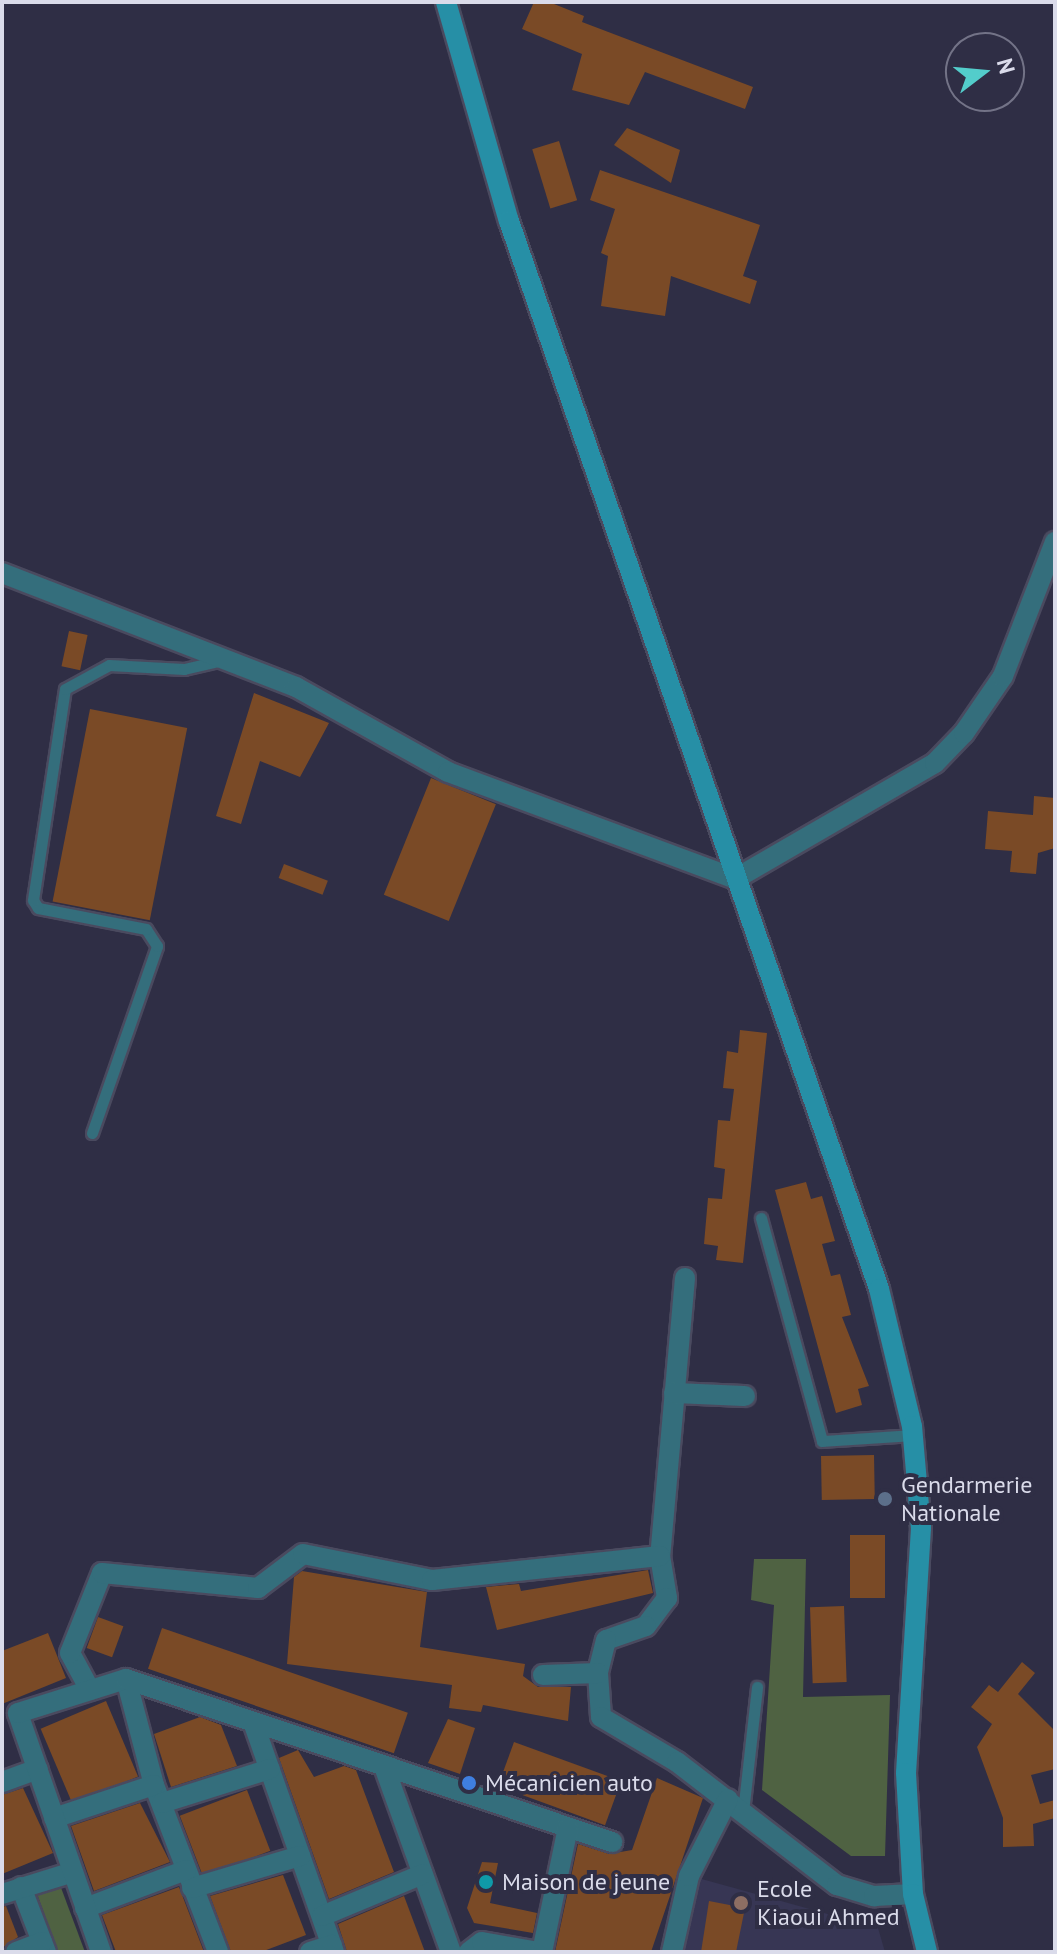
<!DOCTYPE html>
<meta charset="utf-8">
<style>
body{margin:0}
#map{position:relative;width:1057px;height:1954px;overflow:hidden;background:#2f2e45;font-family:"PT Sans",sans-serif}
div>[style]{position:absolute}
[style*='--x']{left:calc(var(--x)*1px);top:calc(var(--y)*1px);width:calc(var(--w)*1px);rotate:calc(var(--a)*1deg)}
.built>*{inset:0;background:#373654}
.green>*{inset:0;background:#4f6242}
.building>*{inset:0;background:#7a4a26;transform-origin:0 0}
.roads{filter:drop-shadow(2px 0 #4a4a5f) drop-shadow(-2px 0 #4a4a5f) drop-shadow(0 2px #4a4a5f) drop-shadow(0 -2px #4a4a5f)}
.service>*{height:11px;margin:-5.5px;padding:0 5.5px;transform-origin:5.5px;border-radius:5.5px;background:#346e7c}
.minor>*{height:20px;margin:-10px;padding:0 10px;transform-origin:10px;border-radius:10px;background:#346e7c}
.secondary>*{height:20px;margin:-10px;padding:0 10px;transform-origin:10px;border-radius:10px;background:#268fa6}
.dots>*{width:22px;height:22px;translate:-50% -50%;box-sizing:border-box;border:4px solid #2f2e45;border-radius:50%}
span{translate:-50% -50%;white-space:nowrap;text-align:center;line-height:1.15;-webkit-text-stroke:8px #2f2e45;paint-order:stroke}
.poi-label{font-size:24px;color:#dadbea}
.left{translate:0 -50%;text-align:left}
.frame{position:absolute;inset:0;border:4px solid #dadbea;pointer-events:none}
.north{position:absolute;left:945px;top:32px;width:80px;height:80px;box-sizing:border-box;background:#2f2e45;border:2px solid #737387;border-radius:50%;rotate:74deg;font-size:22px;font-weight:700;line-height:32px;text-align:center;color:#dadbea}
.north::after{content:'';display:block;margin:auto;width:28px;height:36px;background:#53cdcb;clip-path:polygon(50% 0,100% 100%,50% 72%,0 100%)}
</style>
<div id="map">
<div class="built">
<div style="clip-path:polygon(698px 1878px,878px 1928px,885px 1952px,684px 1952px)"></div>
</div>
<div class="green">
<div style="clip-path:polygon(754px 1559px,806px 1559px,803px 1697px,890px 1695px,885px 1856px,851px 1856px,762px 1790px,774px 1605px,751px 1600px)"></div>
<div style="clip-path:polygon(60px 1885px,85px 1952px,58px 1952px,37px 1894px)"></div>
</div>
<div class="building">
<div style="clip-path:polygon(534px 2px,549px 2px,584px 16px,582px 22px,753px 87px,745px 109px,645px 72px,629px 105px,572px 90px,582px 54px,522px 29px)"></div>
<div style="clip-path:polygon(627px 128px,680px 150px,671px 183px,614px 145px)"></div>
<div style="left:559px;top:141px;width:62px;height:28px;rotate:73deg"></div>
<div style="clip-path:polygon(600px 170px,760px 225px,743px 276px,757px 281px,750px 304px,671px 276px,665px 316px,601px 306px,608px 256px,601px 253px,615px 209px,590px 200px)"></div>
<div style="left:69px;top:631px;width:19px;height:36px;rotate:12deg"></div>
<div style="clip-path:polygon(254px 693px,329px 723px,300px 777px,260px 761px,241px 824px,216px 816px)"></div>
<div style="left:90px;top:709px;width:99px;height:196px;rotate:11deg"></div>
<div style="left:431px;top:778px;width:70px;height:126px;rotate:22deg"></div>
<div style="clip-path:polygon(1034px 796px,1055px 798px,1055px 848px,1038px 853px,1036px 874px,1010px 872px,1012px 851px,985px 849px,988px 811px,1033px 815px)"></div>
<div style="left:284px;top:864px;width:47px;height:15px;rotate:21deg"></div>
<div style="clip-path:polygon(740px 1030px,767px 1033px,743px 1263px,716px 1260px,718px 1246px,704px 1244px,708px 1198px,722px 1199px,725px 1169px,714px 1167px,718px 1120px,730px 1121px,734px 1089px,723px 1088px,727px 1051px,738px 1053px)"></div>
<div style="clip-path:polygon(806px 1182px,811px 1199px,822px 1196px,835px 1241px,822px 1244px,831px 1276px,840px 1274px,851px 1315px,842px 1317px,869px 1386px,858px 1389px,862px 1405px,836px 1413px,775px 1190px)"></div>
<div style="left:874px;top:1455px;width:44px;height:53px;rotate:89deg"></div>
<div style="left:850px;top:1535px;width:35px;height:63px"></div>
<div style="clip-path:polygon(648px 1570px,653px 1593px,497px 1630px,486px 1587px,519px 1584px,521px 1591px)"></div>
<div style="clip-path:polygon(302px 1571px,427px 1592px,420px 1647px,525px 1664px,523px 1676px,538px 1687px,571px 1687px,568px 1721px,483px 1705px,481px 1712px,449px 1708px,452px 1685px,287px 1664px,294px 1577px)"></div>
<div style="left:844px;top:1606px;width:76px;height:34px;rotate:88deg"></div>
<div style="left:98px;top:1617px;width:27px;height:33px;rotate:20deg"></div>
<div style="left:162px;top:1628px;width:260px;height:43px;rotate:19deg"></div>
<div style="clip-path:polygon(48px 1633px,66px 1678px,2px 1704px,2px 1651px)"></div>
<div style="clip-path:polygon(1022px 1662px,1035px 1673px,1018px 1694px,1055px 1731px,1055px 1769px,1031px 1775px,1040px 1804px,1055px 1800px,1055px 1818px,1033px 1824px,1034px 1846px,1003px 1847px,1003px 1818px,977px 1747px,992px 1724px,971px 1707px,989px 1685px,998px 1692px)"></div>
<div style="left:106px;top:1701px;width:82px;height:71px;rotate:67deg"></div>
<div style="clip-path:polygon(200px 1717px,221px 1725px,237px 1766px,171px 1787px,154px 1734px)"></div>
<div style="clip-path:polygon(448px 1719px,475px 1728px,460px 1774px,428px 1763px)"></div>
<div style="left:514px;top:1742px;width:114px;height:47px;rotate:20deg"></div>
<div style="clip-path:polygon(298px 1750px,314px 1777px,344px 1766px,356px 1770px,394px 1872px,329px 1899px,279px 1758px)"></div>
<div style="clip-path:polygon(657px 1778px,703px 1798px,651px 1952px,555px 1952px,578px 1844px,609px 1854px,632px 1850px)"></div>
<div style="clip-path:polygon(23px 1788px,53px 1853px,2px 1874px,2px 1795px)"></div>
<div style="left:247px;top:1790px;width:65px;height:72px;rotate:69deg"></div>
<div style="clip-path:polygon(140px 1803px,170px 1862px,94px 1891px,71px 1826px)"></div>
<div style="clip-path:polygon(482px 1862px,498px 1863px,490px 1903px,537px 1913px,533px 1933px,474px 1923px,467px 1908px)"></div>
<div style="clip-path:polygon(283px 1875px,306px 1935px,261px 1952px,231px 1952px,210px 1896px)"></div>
<div style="clip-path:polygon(179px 1887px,204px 1952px,116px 1952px,102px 1915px)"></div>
<div style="clip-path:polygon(404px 1896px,425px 1952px,347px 1952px,338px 1924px)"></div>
<div style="clip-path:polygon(709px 1901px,745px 1908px,736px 1952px,701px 1952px)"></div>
<div style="clip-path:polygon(6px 1906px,18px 1937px,2px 1948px,2px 1907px)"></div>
</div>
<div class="roads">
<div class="service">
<div style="--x:92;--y:1133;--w:198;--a:-70.8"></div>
<div style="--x:157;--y:946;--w:20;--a:-123"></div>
<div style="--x:146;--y:929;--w:110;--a:-169"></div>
<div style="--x:38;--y:908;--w:9;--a:-122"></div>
<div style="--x:33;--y:900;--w:213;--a:-81.4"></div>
<div style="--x:65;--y:689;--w:50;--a:-28.6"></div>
<div style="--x:109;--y:665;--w:75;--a:3.1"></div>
<div style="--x:184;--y:669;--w:39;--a:-13"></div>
<div style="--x:761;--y:1218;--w:231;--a:74.7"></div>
<div style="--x:822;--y:1441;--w:90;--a:-3.8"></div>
<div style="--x:743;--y:1812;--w:126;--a:-83.6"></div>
</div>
<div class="minor">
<div style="--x:2;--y:573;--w:315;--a:21.2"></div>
<div style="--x:296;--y:687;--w:174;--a:29.2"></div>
<div style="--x:448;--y:772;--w:306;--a:20.4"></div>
<div style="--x:735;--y:879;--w:231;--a:-30.1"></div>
<div style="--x:935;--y:763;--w:42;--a:-46"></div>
<div style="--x:964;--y:733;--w:69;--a:-55.6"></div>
<div style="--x:1003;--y:676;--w:144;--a:-68.8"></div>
<div style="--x:685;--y:1278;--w:279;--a:95.1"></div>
<div style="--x:660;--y:1556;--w:43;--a:80.5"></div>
<div style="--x:667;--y:1598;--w:35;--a:127"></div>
<div style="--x:646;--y:1626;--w:42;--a:160.7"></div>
<div style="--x:606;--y:1640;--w:34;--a:104"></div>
<div style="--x:598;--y:1673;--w:44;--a:86.1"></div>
<div style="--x:601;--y:1717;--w:88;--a:30.6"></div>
<div style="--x:677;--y:1762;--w:202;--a:37.6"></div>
<div style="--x:837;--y:1885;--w:39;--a:17"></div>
<div style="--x:874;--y:1896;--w:39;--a:-3"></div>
<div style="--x:674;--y:1393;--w:71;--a:2.4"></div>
<div style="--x:543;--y:1675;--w:55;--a:-2.1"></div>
<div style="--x:126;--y:1679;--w:110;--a:75.2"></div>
<div style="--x:154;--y:1785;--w:179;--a:69"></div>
<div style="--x:90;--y:1690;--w:42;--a:-118.4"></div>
<div style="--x:70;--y:1653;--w:86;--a:-68.2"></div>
<div style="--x:102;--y:1573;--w:157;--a:5.5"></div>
<div style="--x:258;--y:1588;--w:56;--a:-37.1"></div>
<div style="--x:303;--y:1554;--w:132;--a:11.4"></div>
<div style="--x:432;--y:1580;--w:229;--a:-6"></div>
<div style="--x:253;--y:1722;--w:244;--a:70.6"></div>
<div style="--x:385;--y:1769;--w:195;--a:70.2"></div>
<div style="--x:2;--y:1782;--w:38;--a:-20"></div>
<div style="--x:162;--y:1803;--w:113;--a:-17.5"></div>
<div style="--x:54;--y:1818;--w:105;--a:-18.3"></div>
<div style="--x:21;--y:1887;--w:70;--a:69"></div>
<div style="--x:192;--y:1888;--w:113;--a:-16.5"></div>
<div style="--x:2;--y:1894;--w:74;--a:-17.2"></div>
<div style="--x:85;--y:1908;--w:108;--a:-20.6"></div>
<div style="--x:322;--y:1916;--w:109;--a:-22.6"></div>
<div style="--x:16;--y:1952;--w:28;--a:-21"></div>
<div style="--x:101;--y:1952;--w:253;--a:-109.2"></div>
<div style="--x:18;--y:1713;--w:113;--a:-17.5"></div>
<div style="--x:126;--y:1679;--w:513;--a:18.54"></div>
<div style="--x:310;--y:1952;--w:23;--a:-18"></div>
<div style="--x:469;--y:1952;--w:16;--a:-38"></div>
<div style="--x:482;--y:1942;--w:58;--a:10"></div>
<div style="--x:542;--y:1952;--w:127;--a:-78.2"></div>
<div style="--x:672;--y:1952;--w:78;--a:-77.4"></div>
<div style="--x:689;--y:1876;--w:86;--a:-63.1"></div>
</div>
<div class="secondary">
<div style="--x:446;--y:2;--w:228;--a:74"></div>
<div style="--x:509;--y:221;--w:1130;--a:70.89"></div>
<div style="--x:879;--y:1289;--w:141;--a:76.5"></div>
<div style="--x:912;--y:1426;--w:102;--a:85"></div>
<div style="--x:921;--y:1528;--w:245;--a:93.5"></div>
<div style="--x:906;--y:1773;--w:121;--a:86.7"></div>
<div style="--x:913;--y:1894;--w:60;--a:76.4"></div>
</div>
</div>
<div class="dots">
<div style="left:885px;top:1499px;background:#5c6f8a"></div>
<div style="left:469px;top:1783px;background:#3f7fe0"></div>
<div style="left:486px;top:1882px;background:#0f9aa8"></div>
<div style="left:741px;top:1903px;background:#8d6e63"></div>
</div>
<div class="poi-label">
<span class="left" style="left:901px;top:1499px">Gendarmerie<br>Nationale</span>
<span class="left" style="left:485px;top:1783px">Mécanicien auto</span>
<span class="left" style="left:502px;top:1882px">Maison de jeune</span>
<span class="left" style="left:757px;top:1903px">Ecole<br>Kiaoui Ahmed</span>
</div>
<div class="frame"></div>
<div class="north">N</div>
</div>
